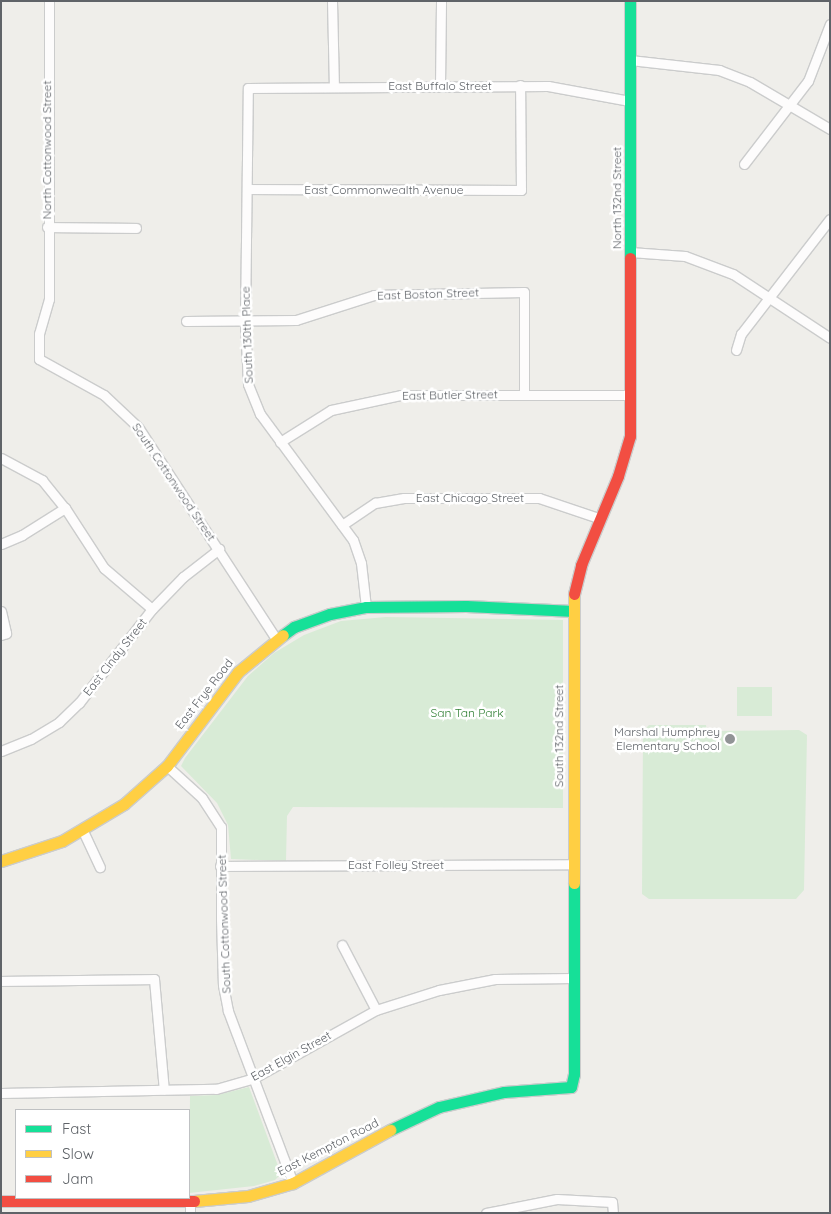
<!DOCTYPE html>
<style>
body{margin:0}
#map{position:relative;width:831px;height:1214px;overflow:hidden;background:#efeeea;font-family:Quicksand,sans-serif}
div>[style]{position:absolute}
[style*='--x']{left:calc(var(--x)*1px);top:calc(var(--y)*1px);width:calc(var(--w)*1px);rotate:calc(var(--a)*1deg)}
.green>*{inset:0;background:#d8ebd6;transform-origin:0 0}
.roads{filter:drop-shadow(1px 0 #cbcccc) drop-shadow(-1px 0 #cbcccc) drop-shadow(0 1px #cbcccc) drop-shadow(0 -1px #cbcccc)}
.street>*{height:9px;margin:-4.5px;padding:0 4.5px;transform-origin:4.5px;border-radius:4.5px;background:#fdfcfc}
.fast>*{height:11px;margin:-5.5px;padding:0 5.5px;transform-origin:5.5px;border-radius:5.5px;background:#16e098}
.slow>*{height:11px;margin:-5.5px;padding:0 5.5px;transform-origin:5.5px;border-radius:5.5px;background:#ffcf43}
.jam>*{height:11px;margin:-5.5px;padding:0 5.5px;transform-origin:5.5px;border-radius:5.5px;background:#f24e42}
.dots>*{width:14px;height:14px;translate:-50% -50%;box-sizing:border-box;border:2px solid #fff;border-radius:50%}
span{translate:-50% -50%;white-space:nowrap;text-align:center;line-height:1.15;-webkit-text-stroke:5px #fff;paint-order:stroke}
.street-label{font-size:12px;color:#5f6368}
.park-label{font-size:12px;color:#348238}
.poi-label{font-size:12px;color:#5f6368}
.right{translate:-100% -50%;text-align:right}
.frame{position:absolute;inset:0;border:2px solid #5f6368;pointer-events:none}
.legend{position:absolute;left:15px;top:1109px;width:175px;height:90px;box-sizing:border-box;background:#fff;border:1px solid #bfc1c3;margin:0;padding:6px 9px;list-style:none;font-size:15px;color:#5f6368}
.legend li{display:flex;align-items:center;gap:10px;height:25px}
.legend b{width:25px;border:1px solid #bfc1c3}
</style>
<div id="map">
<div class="green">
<div style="clip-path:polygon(386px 617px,563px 620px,563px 808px,293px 807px,287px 816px,286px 861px,231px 859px,228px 825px,217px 803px,181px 766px,185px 758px,248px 676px,274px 653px,304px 635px,341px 621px)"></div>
<div style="left:737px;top:687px;width:35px;height:29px"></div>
<div style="clip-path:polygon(649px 725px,706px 725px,707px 731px,799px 730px,807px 735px,804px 890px,796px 899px,649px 899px,642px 894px,643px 731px)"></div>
<div style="clip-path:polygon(249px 1087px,281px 1174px,275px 1180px,254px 1186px,189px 1193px,190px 1096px,217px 1095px)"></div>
</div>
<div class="roads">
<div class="street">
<div style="--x:49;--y:1;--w:298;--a:90"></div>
<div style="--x:49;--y:299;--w:36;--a:106"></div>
<div style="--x:39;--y:334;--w:25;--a:90"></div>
<div style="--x:39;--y:359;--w:74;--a:29"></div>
<div style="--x:104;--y:395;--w:47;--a:43.3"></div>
<div style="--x:138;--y:427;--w:253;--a:56.9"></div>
<div style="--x:332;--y:1;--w:86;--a:88.7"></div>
<div style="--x:630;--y:60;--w:90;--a:6.4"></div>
<div style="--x:719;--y:70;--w:33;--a:21"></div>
<div style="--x:750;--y:82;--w:93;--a:30.4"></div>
<div style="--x:440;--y:85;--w:84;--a:-89.3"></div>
<div style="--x:744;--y:164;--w:105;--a:-52.4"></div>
<div style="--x:808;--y:81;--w:61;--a:-68.9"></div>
<div style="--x:247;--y:189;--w:274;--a:0.2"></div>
<div style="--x:521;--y:190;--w:105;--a:-90.5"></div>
<div style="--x:47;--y:227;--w:89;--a:0.6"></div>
<div style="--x:630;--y:252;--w:55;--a:4.2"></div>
<div style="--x:685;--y:256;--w:51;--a:20.6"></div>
<div style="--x:733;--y:274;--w:116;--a:33.4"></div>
<div style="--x:186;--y:321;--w:110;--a:-0.5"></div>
<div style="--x:296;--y:320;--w:82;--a:-17.8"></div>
<div style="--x:374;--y:295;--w:150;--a:-1.1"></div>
<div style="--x:524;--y:292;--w:103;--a:90"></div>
<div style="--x:736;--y:350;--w:17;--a:-73"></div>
<div style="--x:741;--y:334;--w:145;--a:-52.3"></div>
<div style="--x:280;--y:442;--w:60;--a:-32.1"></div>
<div style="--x:331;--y:410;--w:72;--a:-12.1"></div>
<div style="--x:401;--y:395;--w:230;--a:0"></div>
<div style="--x:1;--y:458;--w:47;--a:28.2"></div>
<div style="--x:42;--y:480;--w:36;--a:51"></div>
<div style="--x:65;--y:508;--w:72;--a:57"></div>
<div style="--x:104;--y:568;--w:63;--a:40.5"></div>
<div style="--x:342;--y:525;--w:40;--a:-34"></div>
<div style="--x:375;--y:503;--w:29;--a:-10"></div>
<div style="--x:404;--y:498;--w:135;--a:0"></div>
<div style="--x:539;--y:498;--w:65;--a:18.7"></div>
<div style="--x:1;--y:544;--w:23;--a:-23"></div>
<div style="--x:22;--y:535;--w:51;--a:-32.1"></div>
<div style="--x:366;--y:607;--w:44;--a:-96.5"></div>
<div style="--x:361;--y:563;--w:24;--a:-109"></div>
<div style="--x:353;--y:540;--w:157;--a:-126.4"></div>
<div style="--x:260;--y:414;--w:32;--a:-112"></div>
<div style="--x:248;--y:384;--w:62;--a:-92.8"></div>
<div style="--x:245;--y:322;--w:234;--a:-89.3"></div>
<div style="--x:248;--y:88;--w:300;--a:-0.4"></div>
<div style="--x:548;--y:86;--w:83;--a:10.4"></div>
<div style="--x:1;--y:611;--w:23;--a:77"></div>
<div style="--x:6;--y:633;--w:5;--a:158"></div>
<div style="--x:1;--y:751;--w:32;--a:-22"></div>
<div style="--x:31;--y:739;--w:33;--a:-31"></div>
<div style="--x:59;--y:722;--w:28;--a:-44"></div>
<div style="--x:79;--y:703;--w:119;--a:-52.2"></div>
<div style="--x:152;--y:609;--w:45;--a:-45.9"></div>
<div style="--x:183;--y:577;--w:46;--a:-37.9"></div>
<div style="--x:167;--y:766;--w:47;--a:42.4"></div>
<div style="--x:202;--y:798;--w:35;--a:57"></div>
<div style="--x:221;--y:827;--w:92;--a:90"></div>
<div style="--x:221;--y:919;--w:66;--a:88.3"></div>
<div style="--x:223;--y:985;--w:26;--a:79"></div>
<div style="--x:228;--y:1011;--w:184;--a:69.3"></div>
<div style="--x:83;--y:831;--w:40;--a:65"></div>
<div style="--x:220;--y:866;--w:352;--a:-0.3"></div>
<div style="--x:342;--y:945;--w:73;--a:62.4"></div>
<div style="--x:1;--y:981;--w:153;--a:-0.7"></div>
<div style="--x:154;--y:979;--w:111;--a:84.9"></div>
<div style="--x:1;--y:1093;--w:215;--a:-1.1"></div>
<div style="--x:216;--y:1089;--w:37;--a:-16"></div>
<div style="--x:252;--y:1079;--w:142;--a:-29.1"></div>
<div style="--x:376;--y:1010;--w:66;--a:-17.6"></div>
<div style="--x:439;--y:990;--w:57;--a:-11.1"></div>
<div style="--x:495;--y:979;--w:78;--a:-0.7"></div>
<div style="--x:190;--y:1201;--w:12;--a:90"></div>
<div style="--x:486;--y:1213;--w:72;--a:-11.2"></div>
<div style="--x:557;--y:1199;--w:55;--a:3.1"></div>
<div style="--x:612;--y:1202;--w:11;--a:85"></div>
</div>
<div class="fast">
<div style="--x:630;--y:1;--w:257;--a:90"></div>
<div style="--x:283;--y:635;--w:14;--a:-36"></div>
<div style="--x:294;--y:627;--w:38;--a:-20"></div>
<div style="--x:330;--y:614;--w:37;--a:-11"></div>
<div style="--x:366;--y:607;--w:100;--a:-0.6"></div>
<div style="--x:466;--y:606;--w:108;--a:2.7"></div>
<div style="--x:390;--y:1130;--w:54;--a:-25.1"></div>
<div style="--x:439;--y:1107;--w:67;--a:-13"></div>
<div style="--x:504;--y:1092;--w:67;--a:-4.3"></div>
<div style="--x:571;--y:1087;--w:13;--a:-77"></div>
<div style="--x:574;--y:1074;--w:191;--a:-90"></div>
</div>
<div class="slow">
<div style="--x:1;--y:861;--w:64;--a:-18.2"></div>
<div style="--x:62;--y:841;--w:72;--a:-30.8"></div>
<div style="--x:124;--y:804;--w:57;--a:-41.5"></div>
<div style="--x:167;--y:766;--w:118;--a:-52.9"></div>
<div style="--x:238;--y:672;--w:58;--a:-39.4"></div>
<div style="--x:574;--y:883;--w:289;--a:-90"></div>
<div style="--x:194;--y:1201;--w:54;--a:-5.3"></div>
<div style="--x:248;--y:1196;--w:47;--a:-16.1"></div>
<div style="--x:293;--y:1183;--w:111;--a:-28.7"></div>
</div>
<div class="jam">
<div style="--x:574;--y:594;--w:30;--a:-76"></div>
<div style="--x:581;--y:565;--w:96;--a:-67.4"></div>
<div style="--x:618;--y:476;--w:42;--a:-73.3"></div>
<div style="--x:630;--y:436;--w:178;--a:-90"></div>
<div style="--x:1;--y:1201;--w:193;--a:0"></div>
</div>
</div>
<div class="dots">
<div style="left:730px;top:739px;background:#919496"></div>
</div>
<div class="street-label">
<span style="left:440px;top:86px">East Buffalo Street</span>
<span style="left:47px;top:150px;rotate:-90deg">North Cottonwood Street</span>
<span style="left:384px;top:190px">East Commonwealth Avenue</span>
<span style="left:617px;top:198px;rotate:-90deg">North 132nd Street</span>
<span style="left:428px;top:294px;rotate:-2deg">East Boston Street</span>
<span style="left:247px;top:335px;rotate:-92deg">South 130th Place</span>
<span style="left:450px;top:395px;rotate:-1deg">East Butler Street</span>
<span style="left:174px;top:482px;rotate:56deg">South Cottonwood Street</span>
<span style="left:470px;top:498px">East Chicago Street</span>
<span style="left:115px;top:657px;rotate:-52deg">East Cindy Street</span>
<span style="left:204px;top:694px;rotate:-52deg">East Frye Road</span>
<span style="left:559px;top:736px;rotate:-90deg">South 132nd Street</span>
<span style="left:396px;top:865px">East Folley Street</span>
<span style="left:224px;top:924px;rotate:-92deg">South Cottonwood Street</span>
<span style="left:291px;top:1056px;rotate:-29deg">East Elgin Street</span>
<span style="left:328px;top:1147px;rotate:-27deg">East Kempton Road</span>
</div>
<div class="park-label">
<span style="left:467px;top:713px">San Tan Park</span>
</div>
<div class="poi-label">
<span class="right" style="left:720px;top:739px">Marshal Humphrey<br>Elementary School</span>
</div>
<div class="frame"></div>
<ul class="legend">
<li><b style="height:6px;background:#16e098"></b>Fast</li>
<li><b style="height:6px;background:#ffcf43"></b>Slow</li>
<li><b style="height:6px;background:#f24e42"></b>Jam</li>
</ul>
</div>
